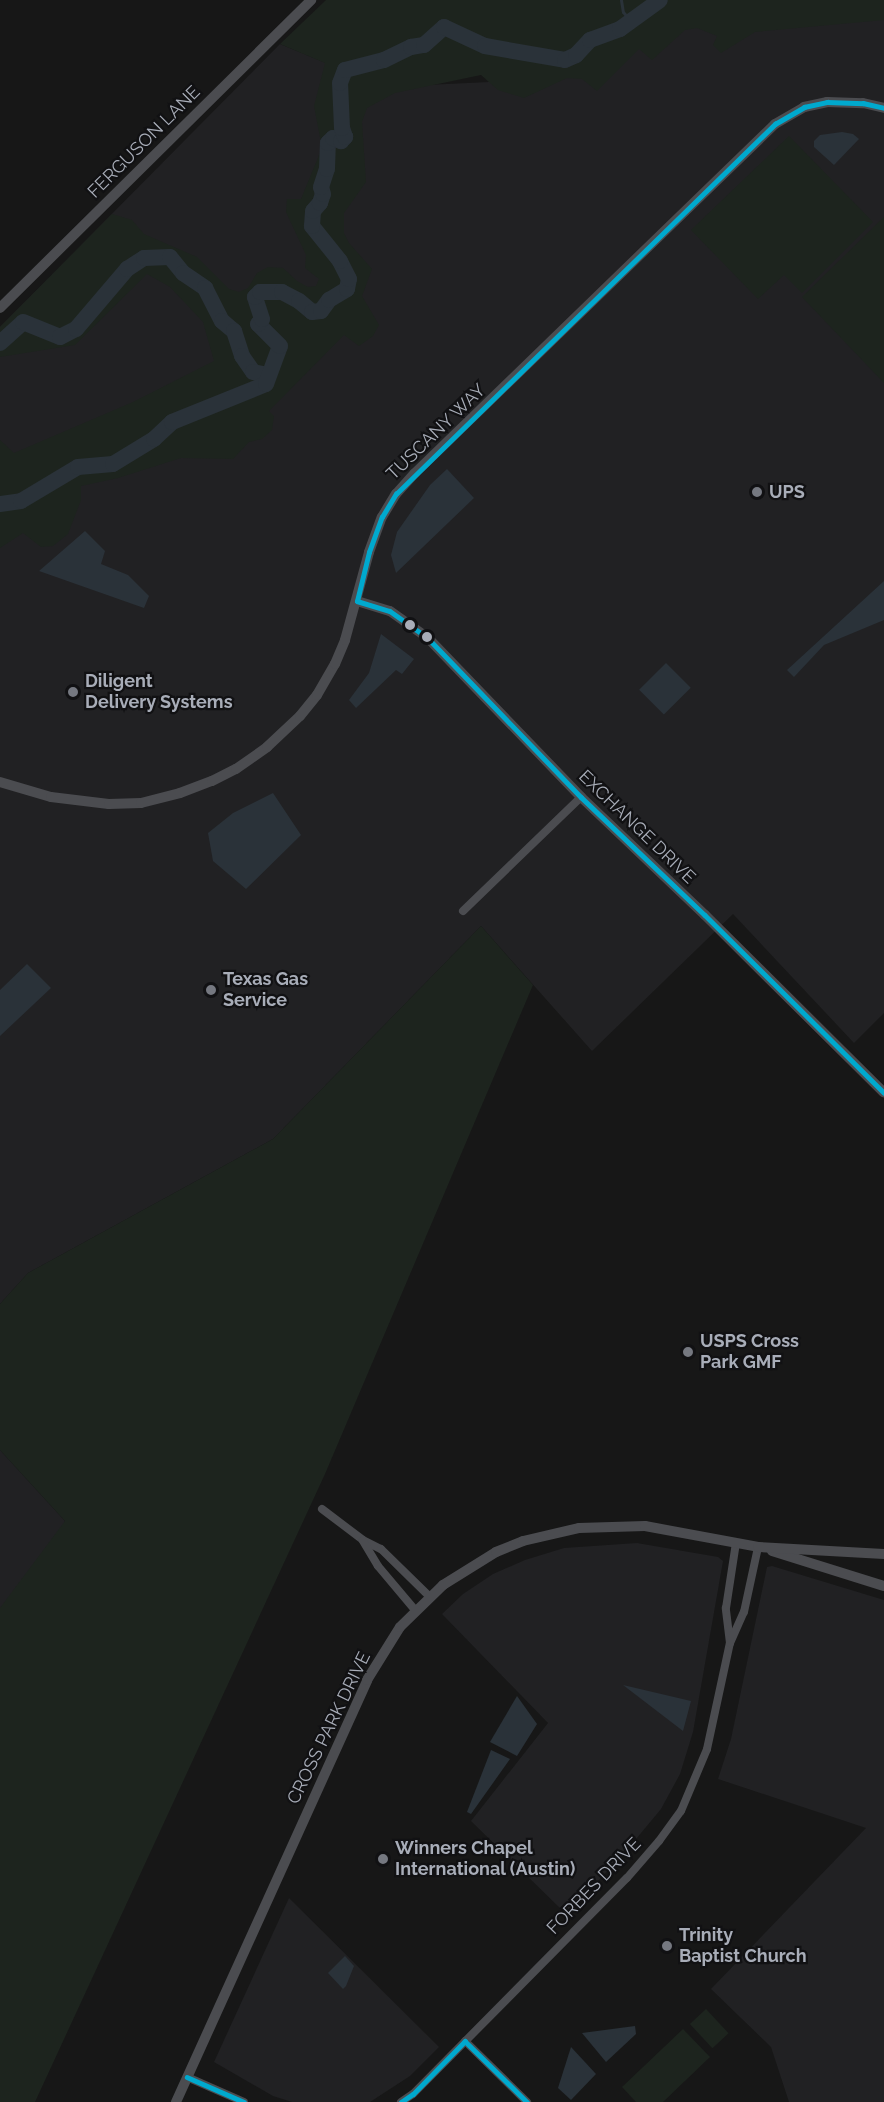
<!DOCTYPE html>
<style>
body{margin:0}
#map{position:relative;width:884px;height:2102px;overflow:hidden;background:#171717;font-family:Raleway,sans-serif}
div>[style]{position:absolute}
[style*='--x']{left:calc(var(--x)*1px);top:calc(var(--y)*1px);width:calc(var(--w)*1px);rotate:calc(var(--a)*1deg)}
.built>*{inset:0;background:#212123}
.green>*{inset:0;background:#1d241e;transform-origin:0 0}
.water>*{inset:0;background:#2a3239;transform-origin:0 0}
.stream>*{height:3px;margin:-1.5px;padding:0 1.5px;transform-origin:1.5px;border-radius:1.5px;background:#2a3239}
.river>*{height:16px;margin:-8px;padding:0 8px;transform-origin:8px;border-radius:8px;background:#2a3239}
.minor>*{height:8px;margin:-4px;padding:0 4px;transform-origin:4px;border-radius:4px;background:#4b4c50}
.tertiary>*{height:10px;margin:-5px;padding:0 5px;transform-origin:5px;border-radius:5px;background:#4b4c50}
.bus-1>*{height:4.5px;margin:-2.25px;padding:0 2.25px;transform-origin:2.25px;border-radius:2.25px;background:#00a9ce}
.dots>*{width:16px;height:16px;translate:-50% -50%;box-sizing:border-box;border:3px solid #111113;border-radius:50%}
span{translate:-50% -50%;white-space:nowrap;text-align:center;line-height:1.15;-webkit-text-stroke:4.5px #111113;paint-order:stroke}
.street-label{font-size:18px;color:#a8adb8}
.poi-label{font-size:18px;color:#a8adb8;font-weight:700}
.left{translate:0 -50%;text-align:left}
</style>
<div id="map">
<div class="built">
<div style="clip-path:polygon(884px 0,884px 1013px,854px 1043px,733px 914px,592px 1051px,481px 926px,273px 1139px,28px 1273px,0 1304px,0 327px,280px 44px,384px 87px,530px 80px,671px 25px)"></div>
<div style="clip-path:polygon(0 1450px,65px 1521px,0 1657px)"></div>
<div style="clip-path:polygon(637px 1543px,718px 1557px,723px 1561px,693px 1732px,680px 1774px,661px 1809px,621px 1857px,566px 1914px,471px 1821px,548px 1723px,442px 1614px,463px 1594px,493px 1574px,525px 1560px,564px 1548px)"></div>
<div style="clip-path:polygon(772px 1566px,884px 1600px,884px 2102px,789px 2102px,771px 2047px,711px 1989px,866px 1828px,718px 1779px,731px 1739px,767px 1567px)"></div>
<div style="clip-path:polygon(289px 1898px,439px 2047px,410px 2076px,370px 2102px,292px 2102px,273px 2096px,214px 2062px)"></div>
</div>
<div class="green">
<div style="clip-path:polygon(326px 0,884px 0,884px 20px,755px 32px,721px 53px,713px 45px,717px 36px,697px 28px,685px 30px,652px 60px,639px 49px,597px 91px,582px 79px,567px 78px,524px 98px,498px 90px,481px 75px,395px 93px,367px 108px,362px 122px,366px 182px,344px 213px,344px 233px,349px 243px,372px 269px,362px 296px,379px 325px,373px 336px,359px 346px,344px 335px,269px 411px,274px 416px,272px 430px,262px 439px,249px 442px,233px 459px,181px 458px,118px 478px,81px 486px,81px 500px,68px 534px,53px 546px,41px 547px,23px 533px,0 548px,0 440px,14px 453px,133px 402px,214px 361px,203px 322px,170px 287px,147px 274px,75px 345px,0 357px,0 327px,112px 214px,132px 220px,144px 234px,197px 257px,229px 289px,239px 292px,248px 288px,257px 273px,268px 267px,283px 268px,297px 281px,308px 287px,316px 286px,319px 279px,305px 268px,306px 255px,286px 212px,287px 199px,301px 199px,322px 148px,314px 106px,325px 63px,280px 44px)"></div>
<div style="clip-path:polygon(789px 136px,873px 222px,802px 293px,784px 275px,758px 299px,691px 230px)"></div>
<div style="clip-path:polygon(884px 217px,884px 383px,802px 297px)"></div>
<div style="clip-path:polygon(481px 926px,533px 985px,325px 1474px,35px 2102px,0 2102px,0 1608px,65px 1521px,0 1450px,0 1304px,28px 1273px,273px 1139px)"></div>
<div style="left:706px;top:2009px;width:33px;height:22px;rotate:47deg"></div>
<div style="clip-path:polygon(683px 2029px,710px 2057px,663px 2102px,636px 2102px,622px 2087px)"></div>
</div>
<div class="water">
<div style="clip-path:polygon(842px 132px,853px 134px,859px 139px,834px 165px,814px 147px,814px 141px,820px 135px)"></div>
<div style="clip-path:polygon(447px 469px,474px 498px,396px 573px,391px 555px,397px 532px,430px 485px)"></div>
<div style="clip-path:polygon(85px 531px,105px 551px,101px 564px,128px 575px,149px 596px,144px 608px,39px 571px)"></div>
<div style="clip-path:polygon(884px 581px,884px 620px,824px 645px,794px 677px,787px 670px)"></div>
<div style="clip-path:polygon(381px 634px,414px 659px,402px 674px,396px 670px,356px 708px,349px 700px,369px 673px)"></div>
<div style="left:666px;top:663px;width:35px;height:38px;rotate:45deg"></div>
<div style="clip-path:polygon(273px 793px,301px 835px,246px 889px,213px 861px,208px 833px,233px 813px)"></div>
<div style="clip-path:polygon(27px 964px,51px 988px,0 1036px,0 990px)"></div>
<div style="clip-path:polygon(623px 1685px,691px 1701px,683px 1731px)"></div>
<div style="clip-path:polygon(517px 1696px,537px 1724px,517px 1756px,490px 1742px)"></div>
<div style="clip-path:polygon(491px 1750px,510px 1759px,471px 1814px,467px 1812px)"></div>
<div style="clip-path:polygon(345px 1956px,354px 1966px,346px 1986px,343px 1989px,328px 1973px)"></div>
<div style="clip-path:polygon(635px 2026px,636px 2034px,606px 2062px,582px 2033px)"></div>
<div style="clip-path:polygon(571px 2047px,596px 2074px,571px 2100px,558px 2088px)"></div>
</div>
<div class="stream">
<div style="--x:621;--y:0;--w:12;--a:81"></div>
<div style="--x:623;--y:12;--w:12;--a:48"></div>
</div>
<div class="river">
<div style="--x:0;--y:343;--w:31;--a:-42"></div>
<div style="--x:23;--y:322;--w:40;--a:22"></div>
<div style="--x:60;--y:337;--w:18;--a:-27"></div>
<div style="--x:76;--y:329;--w:79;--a:-49.6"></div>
<div style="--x:127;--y:269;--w:20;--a:-33"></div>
<div style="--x:144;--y:258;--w:26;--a:-2"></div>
<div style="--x:170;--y:257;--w:21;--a:51"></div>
<div style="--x:183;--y:273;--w:27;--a:34"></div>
<div style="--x:205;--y:288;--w:37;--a:63"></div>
<div style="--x:222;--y:321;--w:16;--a:40"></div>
<div style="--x:234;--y:331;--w:26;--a:72"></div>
<div style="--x:242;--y:356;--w:19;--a:55"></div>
<div style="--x:253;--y:372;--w:14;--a:12"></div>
<div style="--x:0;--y:504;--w:21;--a:-8"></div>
<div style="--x:21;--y:501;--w:66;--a:-30.8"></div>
<div style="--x:78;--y:467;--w:35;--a:-5"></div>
<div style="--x:113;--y:464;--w:48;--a:-31.4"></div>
<div style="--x:154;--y:439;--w:25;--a:-43"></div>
<div style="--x:172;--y:422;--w:101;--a:-22"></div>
<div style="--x:266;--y:384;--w:40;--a:-69.8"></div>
<div style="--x:280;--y:346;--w:31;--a:-135"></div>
<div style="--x:258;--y:324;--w:6;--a:-51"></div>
<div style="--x:262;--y:319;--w:23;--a:-108"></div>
<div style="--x:255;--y:297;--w:7;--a:-45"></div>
<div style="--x:260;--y:292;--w:22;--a:0"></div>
<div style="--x:282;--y:292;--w:19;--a:28"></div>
<div style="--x:299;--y:301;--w:17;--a:40"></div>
<div style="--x:312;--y:312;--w:9;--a:-6"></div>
<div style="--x:321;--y:311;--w:14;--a:-54"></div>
<div style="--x:329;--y:300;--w:21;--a:-31"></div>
<div style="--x:347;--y:289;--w:10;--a:-79"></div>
<div style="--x:349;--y:279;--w:20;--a:-117"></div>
<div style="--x:340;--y:261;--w:45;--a:-128.7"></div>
<div style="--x:312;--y:226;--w:15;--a:-86"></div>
<div style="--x:313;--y:211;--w:11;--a:-49"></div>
<div style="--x:320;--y:203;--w:9;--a:-72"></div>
<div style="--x:323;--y:194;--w:7;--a:-106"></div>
<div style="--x:321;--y:187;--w:19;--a:-72"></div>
<div style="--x:327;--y:169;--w:26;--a:-88"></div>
<div style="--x:328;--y:143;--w:7;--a:-45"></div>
<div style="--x:333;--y:138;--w:9;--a:21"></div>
<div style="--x:341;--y:141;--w:6;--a:-45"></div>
<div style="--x:345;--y:137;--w:9;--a:-108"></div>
<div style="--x:342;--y:128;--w:45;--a:-92.5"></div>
<div style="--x:340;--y:83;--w:14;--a:-69"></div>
<div style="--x:345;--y:70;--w:40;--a:-14.4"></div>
<div style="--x:384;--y:60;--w:30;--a:-26"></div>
<div style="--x:411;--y:47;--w:13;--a:-9"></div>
<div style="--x:424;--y:45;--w:27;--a:-42"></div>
<div style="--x:444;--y:27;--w:45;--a:24.9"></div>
<div style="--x:485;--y:46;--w:81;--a:9.9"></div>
<div style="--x:565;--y:60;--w:12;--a:-24"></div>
<div style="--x:576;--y:55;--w:21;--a:-47"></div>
<div style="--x:590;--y:40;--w:32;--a:-20"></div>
<div style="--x:620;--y:29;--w:49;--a:-35.9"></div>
</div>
<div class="minor">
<div style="--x:463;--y:911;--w:164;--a:-44"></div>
<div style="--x:322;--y:1509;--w:51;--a:37.1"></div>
<div style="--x:363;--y:1540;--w:20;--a:27"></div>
<div style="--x:381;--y:1549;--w:67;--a:44.4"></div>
<div style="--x:363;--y:1541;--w:29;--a:59"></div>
<div style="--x:378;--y:1566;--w:57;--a:49.9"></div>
<div style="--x:730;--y:1643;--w:35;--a:-97"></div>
<div style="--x:726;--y:1608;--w:66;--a:-81.3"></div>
<div style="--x:465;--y:2041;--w:87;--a:44.5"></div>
<div style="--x:187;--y:2077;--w:62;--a:23.7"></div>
<div style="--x:401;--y:2102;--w:14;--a:-34"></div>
<div style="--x:413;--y:2094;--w:304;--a:-45.3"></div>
<div style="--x:627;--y:1878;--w:49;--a:-49.1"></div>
<div style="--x:659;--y:1841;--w:37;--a:-54"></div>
<div style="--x:681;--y:1811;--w:67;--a:-67.2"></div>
<div style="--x:707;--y:1749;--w:108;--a:-77.8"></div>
<div style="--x:730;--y:1643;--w:34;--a:-66"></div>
<div style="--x:744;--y:1612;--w:66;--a:-77.8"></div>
</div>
<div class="tertiary">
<div style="--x:0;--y:308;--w:438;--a:-44.7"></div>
<div style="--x:357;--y:601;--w:34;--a:17"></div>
<div style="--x:390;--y:611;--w:47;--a:35.4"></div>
<div style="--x:428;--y:638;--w:221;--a:46.1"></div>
<div style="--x:581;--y:797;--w:171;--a:43.6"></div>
<div style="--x:705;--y:915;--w:252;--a:44.8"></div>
<div style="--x:0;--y:782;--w:53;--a:16.4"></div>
<div style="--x:51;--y:797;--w:58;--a:6.9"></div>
<div style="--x:109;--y:804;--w:32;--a:-2"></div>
<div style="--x:141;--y:803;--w:40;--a:-14.4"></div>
<div style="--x:180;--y:793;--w:34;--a:-21"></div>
<div style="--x:212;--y:781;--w:27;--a:-27"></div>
<div style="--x:236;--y:769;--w:38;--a:-35"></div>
<div style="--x:267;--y:747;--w:45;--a:-43.2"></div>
<div style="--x:300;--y:716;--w:27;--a:-51"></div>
<div style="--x:317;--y:695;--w:36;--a:-60"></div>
<div style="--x:335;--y:664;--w:26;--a:-67"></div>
<div style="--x:345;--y:640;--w:91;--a:-74.7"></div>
<div style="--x:369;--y:552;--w:37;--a:-70"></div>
<div style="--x:382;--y:517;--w:27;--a:-59"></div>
<div style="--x:396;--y:494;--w:28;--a:-48"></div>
<div style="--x:415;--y:473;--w:501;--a:-44.11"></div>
<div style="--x:775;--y:124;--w:34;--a:-30"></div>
<div style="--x:804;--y:107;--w:24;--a:-12"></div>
<div style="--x:827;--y:102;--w:36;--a:2"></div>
<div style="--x:863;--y:103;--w:22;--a:13"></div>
<div style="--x:772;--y:1551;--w:117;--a:17.4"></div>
<div style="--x:176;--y:2102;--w:463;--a:-65.6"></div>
<div style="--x:367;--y:1680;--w:62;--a:-58.1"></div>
<div style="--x:400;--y:1627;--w:60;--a:-44.3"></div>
<div style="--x:443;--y:1585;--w:62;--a:-31.9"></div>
<div style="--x:496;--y:1552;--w:29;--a:-22"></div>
<div style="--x:523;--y:1541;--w:57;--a:-13.1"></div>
<div style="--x:579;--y:1528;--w:66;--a:-1.7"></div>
<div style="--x:645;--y:1526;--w:115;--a:10.5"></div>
<div style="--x:758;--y:1547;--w:126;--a:3.2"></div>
</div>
<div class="bus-1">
<div style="--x:357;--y:601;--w:50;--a:-76.2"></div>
<div style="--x:369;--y:552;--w:37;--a:-70"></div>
<div style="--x:382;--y:517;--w:27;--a:-59"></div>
<div style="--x:396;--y:494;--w:530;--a:-44.31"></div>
<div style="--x:775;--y:124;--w:34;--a:-30"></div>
<div style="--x:804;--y:107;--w:24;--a:-12"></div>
<div style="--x:827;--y:102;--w:36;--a:2"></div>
<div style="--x:863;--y:103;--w:22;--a:13"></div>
<div style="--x:357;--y:601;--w:34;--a:17"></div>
<div style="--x:390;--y:611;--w:47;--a:35.4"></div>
<div style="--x:428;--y:638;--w:221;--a:46.1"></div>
<div style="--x:581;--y:797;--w:171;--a:43.6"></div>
<div style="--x:705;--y:915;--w:252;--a:44.8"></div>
<div style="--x:465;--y:2041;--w:87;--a:44.5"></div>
<div style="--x:187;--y:2077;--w:62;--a:23.7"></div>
<div style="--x:401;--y:2102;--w:14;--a:-34"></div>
<div style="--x:413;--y:2094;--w:74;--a:-45.5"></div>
</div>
<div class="dots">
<div style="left:757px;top:492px;background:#757880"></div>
<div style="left:410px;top:625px;background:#a8adb8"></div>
<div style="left:427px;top:637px;background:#a8adb8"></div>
<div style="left:73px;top:692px;background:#757880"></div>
<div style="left:211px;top:990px;background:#757880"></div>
<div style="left:688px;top:1352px;background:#757880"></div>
<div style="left:383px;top:1859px;background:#757880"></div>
<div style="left:667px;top:1946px;background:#757880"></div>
</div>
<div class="street-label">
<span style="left:144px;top:142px;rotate:-45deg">FERGUSON LANE</span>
<span style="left:436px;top:432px;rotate:-44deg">TUSCANY WAY</span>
<span style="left:637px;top:827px;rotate:44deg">EXCHANGE DRIVE</span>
<span style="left:329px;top:1728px;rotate:-64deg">CROSS PARK DRIVE</span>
<span style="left:594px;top:1886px;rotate:-46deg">FORBES DRIVE</span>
</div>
<div class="poi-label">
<span class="left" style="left:769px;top:492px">UPS</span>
<span class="left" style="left:85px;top:692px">Diligent<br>Delivery Systems</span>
<span class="left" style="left:223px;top:990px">Texas Gas<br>Service</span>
<span class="left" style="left:700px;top:1352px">USPS Cross<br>Park GMF</span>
<span class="left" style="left:395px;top:1859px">Winners Chapel<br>International (Austin)</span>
<span class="left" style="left:679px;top:1946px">Trinity<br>Baptist Church</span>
</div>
</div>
